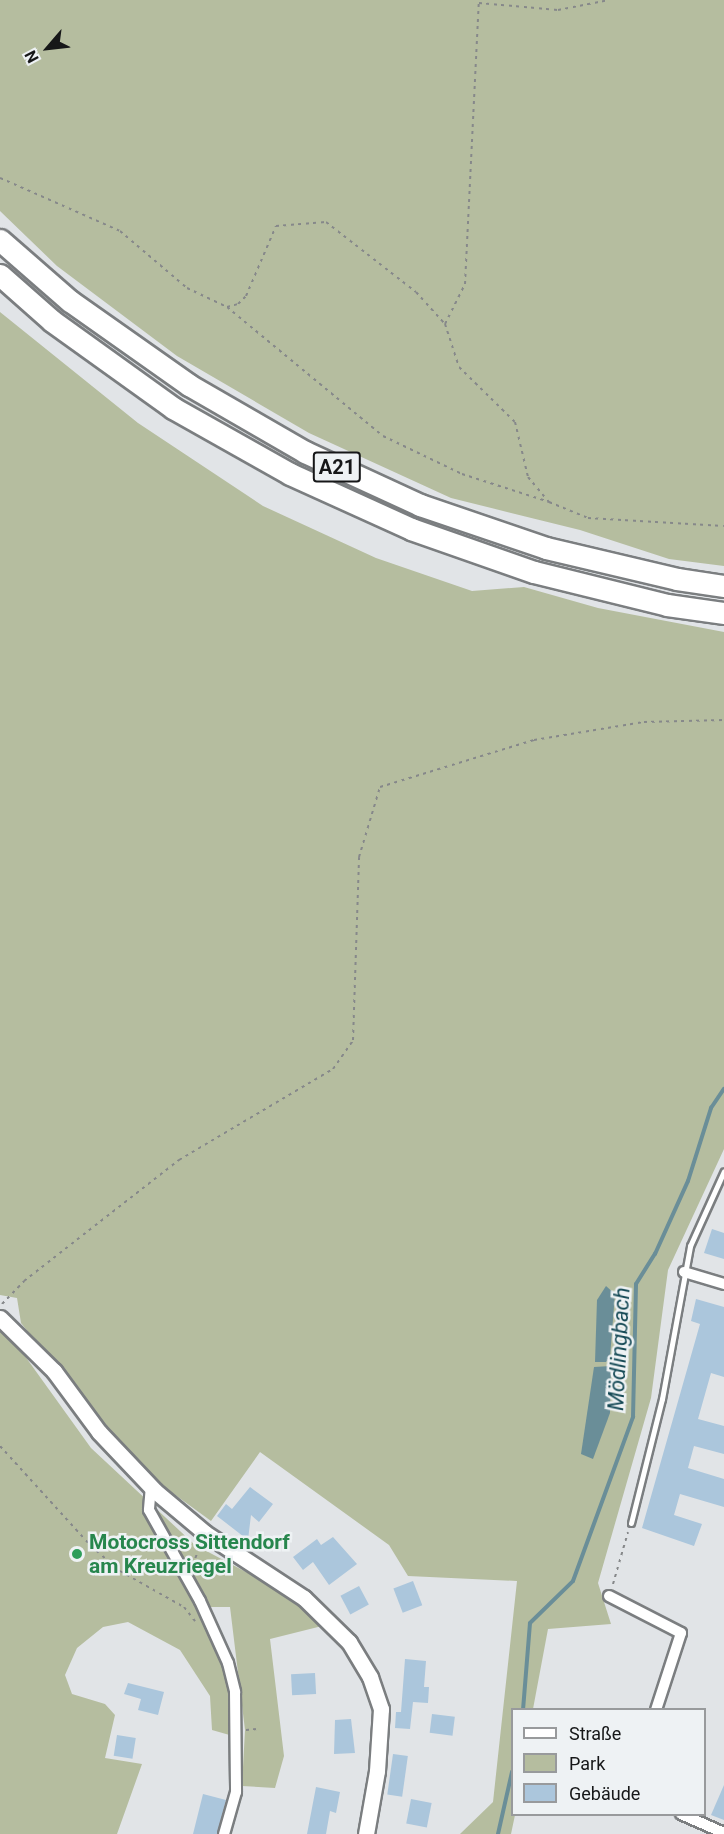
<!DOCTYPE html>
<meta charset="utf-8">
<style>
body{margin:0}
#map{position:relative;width:724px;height:1834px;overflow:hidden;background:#e1e4e7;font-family:Roboto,sans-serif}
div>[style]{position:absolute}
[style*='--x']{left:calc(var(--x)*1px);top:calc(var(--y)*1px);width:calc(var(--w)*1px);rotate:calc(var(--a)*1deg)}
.green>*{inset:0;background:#b5bd9f}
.water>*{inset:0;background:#6a8e98}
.stream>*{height:4px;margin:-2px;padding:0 2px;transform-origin:2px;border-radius:2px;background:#6a8e98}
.building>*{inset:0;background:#abc6dc;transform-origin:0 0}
.path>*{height:2px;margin-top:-1px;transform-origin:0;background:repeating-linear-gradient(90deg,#86888a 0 3px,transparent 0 7.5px)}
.roads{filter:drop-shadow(2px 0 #7b7e80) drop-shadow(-2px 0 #7b7e80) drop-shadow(0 2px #7b7e80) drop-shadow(0 -2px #7b7e80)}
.lane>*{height:5px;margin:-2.5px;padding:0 2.5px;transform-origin:2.5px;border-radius:2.5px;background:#fff}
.street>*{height:10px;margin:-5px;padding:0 5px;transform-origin:5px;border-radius:5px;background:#fff}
.secondary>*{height:15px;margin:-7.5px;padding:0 7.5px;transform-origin:7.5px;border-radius:7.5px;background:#fff}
.highway>*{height:21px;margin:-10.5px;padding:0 10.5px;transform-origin:10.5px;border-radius:10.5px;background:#fff}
.dots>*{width:16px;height:16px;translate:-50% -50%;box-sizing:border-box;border:3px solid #eef2f4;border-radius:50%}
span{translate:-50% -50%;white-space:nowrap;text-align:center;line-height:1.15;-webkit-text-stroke:5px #eef2f4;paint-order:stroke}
.shield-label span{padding:2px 4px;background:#eef2f4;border:2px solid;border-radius:4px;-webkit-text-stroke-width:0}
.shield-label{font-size:20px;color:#161718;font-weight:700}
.leisure-label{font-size:21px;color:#27864d;font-weight:700}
.left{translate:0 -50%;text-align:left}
.water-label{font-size:22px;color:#134854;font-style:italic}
.legend{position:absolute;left:511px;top:1708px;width:195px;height:108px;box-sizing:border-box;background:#eef2f4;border:2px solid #989a9c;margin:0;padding:8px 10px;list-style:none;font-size:18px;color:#161718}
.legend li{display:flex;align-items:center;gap:12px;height:30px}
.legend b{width:30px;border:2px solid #989a9c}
.north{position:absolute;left:18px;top:18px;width:60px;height:60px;-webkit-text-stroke:4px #eef2f4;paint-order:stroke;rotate:242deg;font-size:16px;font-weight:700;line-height:24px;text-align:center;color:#161718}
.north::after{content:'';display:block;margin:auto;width:21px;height:27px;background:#161718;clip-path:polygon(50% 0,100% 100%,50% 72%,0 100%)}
</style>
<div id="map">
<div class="green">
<div style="clip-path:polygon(0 0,724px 0,724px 566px,669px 559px,580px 530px,451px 498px,309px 433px,177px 356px,57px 266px,0 211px)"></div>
<div style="clip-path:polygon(0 312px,138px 423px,263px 506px,376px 558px,472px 591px,524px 587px,598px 608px,724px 632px,724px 1149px,668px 1270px,651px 1398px,598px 1583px,611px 1624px,548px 1629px,533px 1709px,512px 1710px,515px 1815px,511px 1834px,460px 1834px,493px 1802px,517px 1581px,408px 1576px,389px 1545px,260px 1452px,211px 1521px,152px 1478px,113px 1438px,21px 1323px,17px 1298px,0 1295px)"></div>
<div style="clip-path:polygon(0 1331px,17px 1345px,91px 1448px,195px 1545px,282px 1591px,322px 1626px,270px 1639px,284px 1756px,275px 1788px,242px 1786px,245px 1730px,230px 1607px,199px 1607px,226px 1669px,233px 1736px,212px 1730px,210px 1696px,180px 1650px,128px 1622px,103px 1627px,77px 1648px,65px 1675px,72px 1694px,105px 1704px,115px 1715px,105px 1758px,142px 1764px,117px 1834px,0 1834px)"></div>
</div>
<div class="water">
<div style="clip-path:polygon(606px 1286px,615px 1294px,610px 1357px,606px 1362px,595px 1362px,597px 1300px)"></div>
<div style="clip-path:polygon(611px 1366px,610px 1413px,593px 1459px,581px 1454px,594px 1367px)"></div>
</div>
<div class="stream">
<div style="--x:523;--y:1710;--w:87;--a:-85.4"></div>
<div style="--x:530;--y:1623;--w:60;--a:-44.3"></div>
<div style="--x:573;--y:1581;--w:175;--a:-69.9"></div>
<div style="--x:633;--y:1417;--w:133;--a:-88.7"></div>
<div style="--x:636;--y:1284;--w:36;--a:-58"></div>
<div style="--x:655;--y:1254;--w:80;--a:-65.7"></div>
<div style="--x:688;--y:1181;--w:77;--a:-72.5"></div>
<div style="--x:711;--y:1108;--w:23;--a:-56"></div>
<div style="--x:498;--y:1834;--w:64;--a:-77.3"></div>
</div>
<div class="building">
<div style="clip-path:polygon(712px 1229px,724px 1233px,724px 1259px,704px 1253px)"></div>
<div style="clip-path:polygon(696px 1299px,724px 1307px,724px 1377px,711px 1373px,698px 1419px,724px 1426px,724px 1454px,694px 1446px,688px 1468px,724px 1479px,724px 1507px,680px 1494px,674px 1515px,702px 1524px,694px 1546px,642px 1528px,700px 1324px,691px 1321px)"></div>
<div style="clip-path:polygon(250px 1487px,273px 1504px,259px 1522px,251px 1515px,248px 1540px,217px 1516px,226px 1504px,232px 1509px)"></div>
<div style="clip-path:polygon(333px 1537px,357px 1564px,329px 1585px,313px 1562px,303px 1570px,293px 1557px,317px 1539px,321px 1545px)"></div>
<div style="left:413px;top:1581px;width:26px;height:21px;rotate:69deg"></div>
<div style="left:359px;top:1586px;width:21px;height:21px;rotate:62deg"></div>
<div style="clip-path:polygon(405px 1659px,426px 1661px,424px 1687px,429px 1687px,428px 1703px,413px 1702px,410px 1729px,395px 1728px,396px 1712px,401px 1712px)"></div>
<div style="left:315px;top:1673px;width:21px;height:24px;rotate:87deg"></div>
<div style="clip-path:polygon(128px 1683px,164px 1692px,158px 1715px,138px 1710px,141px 1699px,124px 1694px)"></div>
<div style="left:432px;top:1714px;width:23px;height:19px;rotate:7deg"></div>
<div style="clip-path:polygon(351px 1719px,355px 1753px,334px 1754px,335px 1720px)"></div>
<div style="left:117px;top:1735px;width:19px;height:21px;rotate:9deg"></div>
<div style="left:393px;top:1754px;width:15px;height:41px;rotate:8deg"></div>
<div style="clip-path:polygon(724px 1785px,724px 1820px,711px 1815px)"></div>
<div style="clip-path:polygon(316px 1787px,340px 1792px,336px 1813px,330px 1811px,326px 1834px,307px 1834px)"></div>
<div style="clip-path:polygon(203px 1794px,226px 1800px,217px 1834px,193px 1834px)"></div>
<div style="left:411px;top:1799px;width:21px;height:25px;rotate:11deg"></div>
</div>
<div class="path">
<div style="--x:479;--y:3;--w:79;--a:5.1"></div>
<div style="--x:558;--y:10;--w:52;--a:-11.1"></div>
<div style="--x:0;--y:178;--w:131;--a:23.8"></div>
<div style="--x:120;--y:231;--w:88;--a:40.4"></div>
<div style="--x:187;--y:288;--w:44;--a:25.4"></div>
<div style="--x:227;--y:307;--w:11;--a:-15"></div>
<div style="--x:238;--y:304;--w:11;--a:-45"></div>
<div style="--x:246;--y:296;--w:76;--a:-66.8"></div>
<div style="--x:276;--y:226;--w:50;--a:-4.6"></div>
<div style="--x:326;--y:222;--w:114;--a:37.9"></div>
<div style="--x:416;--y:292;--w:43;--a:47.8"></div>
<div style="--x:445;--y:324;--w:45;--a:72"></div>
<div style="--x:459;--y:367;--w:78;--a:44.5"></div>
<div style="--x:515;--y:422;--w:57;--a:76.7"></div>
<div style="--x:528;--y:477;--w:33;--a:50"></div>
<div style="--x:549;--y:502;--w:42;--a:22.3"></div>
<div style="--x:588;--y:518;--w:136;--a:3.4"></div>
<div style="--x:227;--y:307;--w:202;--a:39.6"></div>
<div style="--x:383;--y:436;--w:88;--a:25.7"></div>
<div style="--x:462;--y:474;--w:91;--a:17.8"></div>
<div style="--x:445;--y:324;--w:45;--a:-63.4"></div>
<div style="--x:465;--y:284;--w:284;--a:-87.2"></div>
<div style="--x:2;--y:1304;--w:32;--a:-46"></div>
<div style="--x:24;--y:1281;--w:197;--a:-38"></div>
<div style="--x:179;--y:1160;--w:179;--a:-30.6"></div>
<div style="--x:333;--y:1069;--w:35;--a:-55"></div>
<div style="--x:353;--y:1040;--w:183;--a:-88.1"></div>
<div style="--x:359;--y:857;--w:73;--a:-73.3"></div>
<div style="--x:380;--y:787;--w:161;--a:-17"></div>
<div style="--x:534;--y:740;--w:111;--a:-9.3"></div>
<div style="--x:644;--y:722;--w:80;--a:-1.4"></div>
<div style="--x:0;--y:1446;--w:135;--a:47.7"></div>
<div style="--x:91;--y:1546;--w:38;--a:41"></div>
<div style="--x:120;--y:1571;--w:73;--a:29.4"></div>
<div style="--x:184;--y:1607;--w:18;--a:52"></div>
<div style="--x:193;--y:1565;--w:21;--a:-71"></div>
<div style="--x:613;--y:1584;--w:54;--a:-73.9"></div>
<div style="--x:246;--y:1730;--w:12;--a:-5"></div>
</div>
<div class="roads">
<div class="lane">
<div style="--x:631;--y:1523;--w:128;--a:-76"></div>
<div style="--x:662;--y:1399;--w:156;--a:-79.6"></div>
<div style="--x:690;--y:1246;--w:82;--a:-65.6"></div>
</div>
<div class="street">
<div style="--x:684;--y:1272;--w:42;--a:16.7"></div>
<div style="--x:151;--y:1486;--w:24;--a:95"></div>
<div style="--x:149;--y:1510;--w:104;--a:60.7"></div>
<div style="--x:200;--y:1601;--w:68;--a:65.7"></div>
<div style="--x:228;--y:1663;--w:30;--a:76"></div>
<div style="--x:235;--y:1692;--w:100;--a:89.4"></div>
<div style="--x:236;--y:1792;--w:44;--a:105.9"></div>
<div style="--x:609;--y:1596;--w:81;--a:27.2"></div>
<div style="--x:681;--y:1633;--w:81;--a:108"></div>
<div style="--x:681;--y:1814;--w:47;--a:23.8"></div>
</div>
<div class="secondary">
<div style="--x:0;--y:1318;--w:76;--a:44.5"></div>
<div style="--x:54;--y:1371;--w:76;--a:53.6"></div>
<div style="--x:99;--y:1432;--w:81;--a:46.5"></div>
<div style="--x:155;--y:1491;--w:65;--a:40"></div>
<div style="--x:205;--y:1533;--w:118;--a:33.3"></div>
<div style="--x:304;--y:1598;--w:63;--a:44.4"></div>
<div style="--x:349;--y:1642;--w:41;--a:59"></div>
<div style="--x:370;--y:1677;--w:34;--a:71"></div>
<div style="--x:381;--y:1709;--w:62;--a:93.7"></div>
<div style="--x:377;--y:1771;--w:64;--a:99.9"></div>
</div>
<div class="highway">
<div style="--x:0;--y:240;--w:93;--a:41.1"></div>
<div style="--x:70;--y:301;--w:146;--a:35.2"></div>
<div style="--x:189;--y:385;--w:134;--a:30"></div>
<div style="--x:305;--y:452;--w:127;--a:24.7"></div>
<div style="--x:420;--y:505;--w:133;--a:18.8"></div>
<div style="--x:546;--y:548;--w:135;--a:13.3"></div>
<div style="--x:677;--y:579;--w:48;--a:8.5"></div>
<div style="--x:0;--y:275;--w:69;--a:41.5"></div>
<div style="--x:52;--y:321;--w:149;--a:35.7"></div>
<div style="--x:173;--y:408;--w:134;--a:29.4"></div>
<div style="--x:290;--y:474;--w:133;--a:24.4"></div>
<div style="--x:411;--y:529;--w:130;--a:19.3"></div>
<div style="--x:534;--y:572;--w:137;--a:13.9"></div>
<div style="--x:667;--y:605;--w:58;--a:8"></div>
</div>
</div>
<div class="dots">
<div style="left:77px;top:1554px;background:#2e9e5b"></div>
</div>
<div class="shield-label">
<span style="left:337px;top:467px">A21</span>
</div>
<div class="leisure-label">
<span class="left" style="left:89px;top:1554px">Motocross Sittendorf<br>am Kreuzriegel</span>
</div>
<div class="water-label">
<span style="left:619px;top:1349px;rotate:-87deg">Mödlingbach</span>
</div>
<ul class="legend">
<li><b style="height:8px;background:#fff"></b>Straße</li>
<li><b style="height:16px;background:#b5bd9f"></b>Park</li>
<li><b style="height:16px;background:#abc6dc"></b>Gebäude</li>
</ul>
<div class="north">N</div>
</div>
